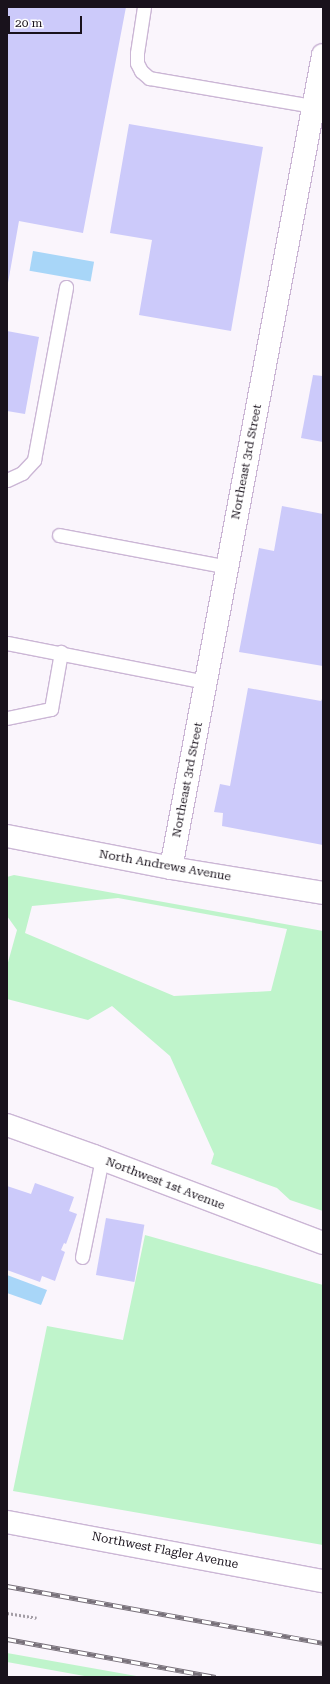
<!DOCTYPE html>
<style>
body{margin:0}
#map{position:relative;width:330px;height:1684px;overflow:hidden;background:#faf5fc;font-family:"Roboto Serif",serif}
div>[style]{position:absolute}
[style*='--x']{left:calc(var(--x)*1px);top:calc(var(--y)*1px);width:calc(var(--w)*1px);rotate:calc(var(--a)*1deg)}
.green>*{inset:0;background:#bff4cb}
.water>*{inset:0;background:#a8d6f8;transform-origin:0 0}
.building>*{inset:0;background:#cccafa;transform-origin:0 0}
.path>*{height:2.5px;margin-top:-1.25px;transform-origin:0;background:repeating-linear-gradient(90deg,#a39da5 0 2px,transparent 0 4px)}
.roads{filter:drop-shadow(1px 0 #cbb6d5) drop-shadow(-1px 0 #cbb6d5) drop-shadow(0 1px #cbb6d5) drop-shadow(0 -1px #cbb6d5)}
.service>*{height:13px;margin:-6.5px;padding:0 6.5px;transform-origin:6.5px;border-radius:6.5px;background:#fff}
.minor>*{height:22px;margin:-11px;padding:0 11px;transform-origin:11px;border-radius:11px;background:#fff}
.secondary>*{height:22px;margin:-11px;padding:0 11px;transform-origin:11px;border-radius:11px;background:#fff}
.rail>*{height:4.5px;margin-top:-2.25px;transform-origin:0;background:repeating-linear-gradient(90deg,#fff 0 9px,#78717a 0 18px);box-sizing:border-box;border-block:1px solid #78717a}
span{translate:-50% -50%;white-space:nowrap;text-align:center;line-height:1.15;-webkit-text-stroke:3px #fff;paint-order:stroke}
.street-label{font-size:12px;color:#19121c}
.frame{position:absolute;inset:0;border:8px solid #19121c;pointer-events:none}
.scale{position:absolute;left:8px;top:16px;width:74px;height:18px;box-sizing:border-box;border:2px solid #19121c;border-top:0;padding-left:5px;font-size:12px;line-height:14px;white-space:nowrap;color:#19121c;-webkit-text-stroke:3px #fff;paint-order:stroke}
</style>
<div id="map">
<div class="green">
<div style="clip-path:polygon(evenodd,14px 875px,323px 931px,323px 1211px,290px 1200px,277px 1188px,211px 1164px,214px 1154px,170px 1056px,112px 1006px,88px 1020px,7px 999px,7px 966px,17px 930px,7px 916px,7px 877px,14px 875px,118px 898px,287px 929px,271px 991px,174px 996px,25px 933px,32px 906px,118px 898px)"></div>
<div style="clip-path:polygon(145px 1235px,323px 1285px,323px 1545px,13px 1491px,47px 1326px,123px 1340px)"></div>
<div style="clip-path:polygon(7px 1653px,142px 1677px,90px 1677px,7px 1662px)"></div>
</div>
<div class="water">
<div style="left:33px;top:251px;width:62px;height:20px;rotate:10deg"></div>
<div style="clip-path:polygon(7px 1275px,47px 1290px,41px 1305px,7px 1293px)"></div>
</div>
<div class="building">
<div style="clip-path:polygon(7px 7px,126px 7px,83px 233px,19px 221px,8px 283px)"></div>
<div style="clip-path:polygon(129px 124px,263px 147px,231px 331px,139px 315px,152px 240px,110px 233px)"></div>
<div style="clip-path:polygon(7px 331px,39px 337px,25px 414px,7px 411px)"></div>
<div style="clip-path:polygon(313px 375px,323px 376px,323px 442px,301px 438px)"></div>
<div style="clip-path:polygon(282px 506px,323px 514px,323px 666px,239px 652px,259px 548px,274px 551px)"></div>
<div style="clip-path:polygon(248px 688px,321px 701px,323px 697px,323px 845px,222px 826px,223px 813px,214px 812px,220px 784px,230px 786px)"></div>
<div style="clip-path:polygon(35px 1183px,74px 1197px,69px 1211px,77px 1214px,66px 1244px,64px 1243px,61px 1250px,65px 1252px,55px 1281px,42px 1276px,40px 1282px,7px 1270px,7px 1186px,31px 1194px)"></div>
<div style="left:106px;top:1218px;width:39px;height:58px;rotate:10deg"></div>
</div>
<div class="path">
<div style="--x:7;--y:1613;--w:30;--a:9"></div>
</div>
<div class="roads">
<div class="service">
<div style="--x:144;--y:7;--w:47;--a:98.7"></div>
<div style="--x:137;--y:53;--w:10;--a:90"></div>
<div style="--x:137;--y:63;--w:9;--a:63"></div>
<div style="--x:141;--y:71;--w:11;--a:41"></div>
<div style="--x:149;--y:78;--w:166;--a:9.7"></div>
<div style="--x:7;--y:480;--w:17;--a:-25"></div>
<div style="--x:22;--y:473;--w:18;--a:-47"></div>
<div style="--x:34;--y:460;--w:176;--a:-79.5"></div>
<div style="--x:59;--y:535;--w:172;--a:10.7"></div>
<div style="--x:7;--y:643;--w:203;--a:11.1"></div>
<div style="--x:7;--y:718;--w:45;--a:-11.6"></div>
<div style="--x:51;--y:709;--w:58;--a:-80"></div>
<div style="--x:82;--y:1257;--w:100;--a:-78.5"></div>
</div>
<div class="minor">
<div style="--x:171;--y:868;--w:827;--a:-79.41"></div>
<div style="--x:7;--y:1125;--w:92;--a:19.6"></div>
<div style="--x:94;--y:1156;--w:245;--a:20.8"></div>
<div style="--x:7;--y:1522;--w:321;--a:10.6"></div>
</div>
<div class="secondary">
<div style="--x:7;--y:836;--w:167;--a:11"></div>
<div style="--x:171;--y:868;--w:154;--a:9.3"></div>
</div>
</div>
<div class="rail">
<div style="--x:7;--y:1586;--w:321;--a:10.2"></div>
<div style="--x:7;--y:1639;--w:212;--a:10.3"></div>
</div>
<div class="street-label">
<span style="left:247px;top:462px;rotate:-79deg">Northeast 3rd Street</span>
<span style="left:188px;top:780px;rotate:-79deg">Northeast 3rd Street</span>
<span style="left:165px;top:866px;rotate:10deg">North Andrews Avenue</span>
<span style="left:165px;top:1184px;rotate:21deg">Northwest 1st Avenue</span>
<span style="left:165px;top:1551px;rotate:11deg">Northwest Flagler Avenue</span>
</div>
<div class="frame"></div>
<div class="scale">20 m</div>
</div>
